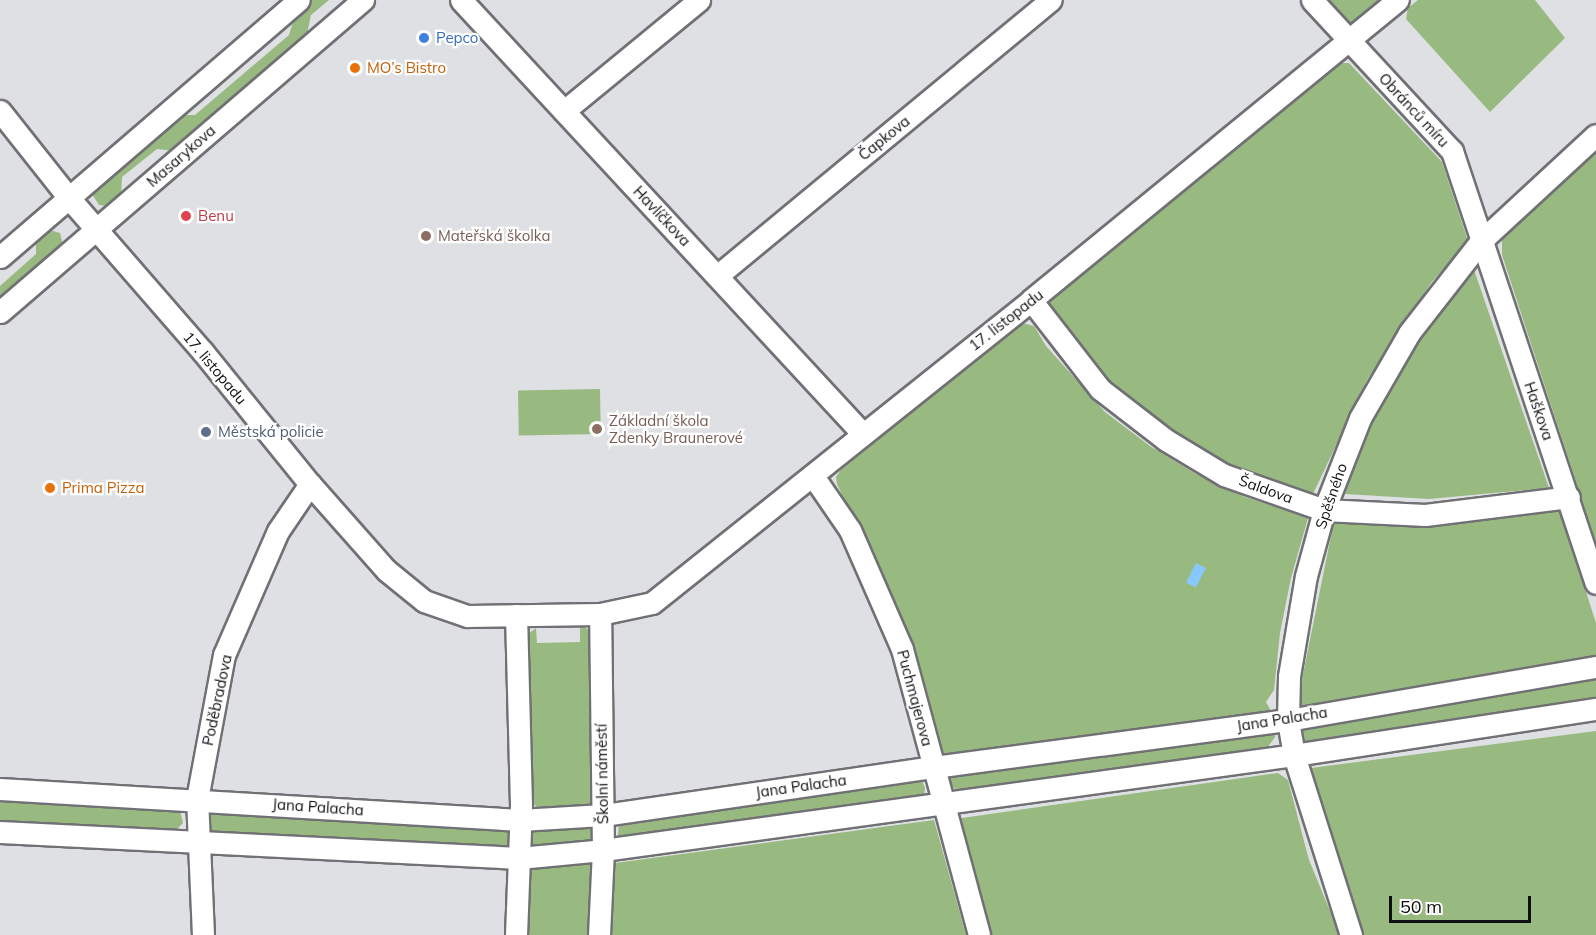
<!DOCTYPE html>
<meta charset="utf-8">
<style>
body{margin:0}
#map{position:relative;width:1596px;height:935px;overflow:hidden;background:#dfe0e4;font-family:Mulish,sans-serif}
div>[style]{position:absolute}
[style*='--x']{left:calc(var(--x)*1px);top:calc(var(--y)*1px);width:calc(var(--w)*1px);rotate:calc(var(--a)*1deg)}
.green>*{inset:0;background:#98ba80;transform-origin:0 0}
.water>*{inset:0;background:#89c8fe;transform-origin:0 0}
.roads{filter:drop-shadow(2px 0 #717175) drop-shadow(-2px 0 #717175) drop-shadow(0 2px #717175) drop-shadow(0 -2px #717175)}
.minor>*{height:21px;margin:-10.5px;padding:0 10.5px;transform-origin:10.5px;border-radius:10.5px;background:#fff}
.dots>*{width:16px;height:16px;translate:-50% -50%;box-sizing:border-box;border:3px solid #fff;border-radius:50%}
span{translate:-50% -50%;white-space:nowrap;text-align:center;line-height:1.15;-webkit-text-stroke:4.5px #fff;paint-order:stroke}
.shop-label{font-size:15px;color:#366cbe}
.left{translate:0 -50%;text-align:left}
.food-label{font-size:15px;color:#c56008}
.street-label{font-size:15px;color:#0f0f11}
.health-label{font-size:15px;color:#be3a42}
.education-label{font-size:15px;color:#785e54}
.service-label{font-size:15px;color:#4e5e75}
.scale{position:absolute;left:1389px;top:896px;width:142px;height:27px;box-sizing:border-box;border:3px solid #0f0f11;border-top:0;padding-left:8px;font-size:18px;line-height:21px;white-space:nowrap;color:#0f0f11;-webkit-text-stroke:4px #fff;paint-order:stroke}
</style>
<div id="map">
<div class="green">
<div style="clip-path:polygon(310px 0,329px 0,311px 15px,306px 39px,174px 151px,157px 149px,122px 177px,121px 196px,108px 206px,99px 205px,90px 191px,175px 115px,195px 115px,289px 35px,296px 12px)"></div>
<div style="clip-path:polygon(1328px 0,1378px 0,1379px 1px,1351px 28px)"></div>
<div style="clip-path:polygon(1418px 0,1535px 0,1565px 38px,1490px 112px,1406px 19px,1408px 8px)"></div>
<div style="clip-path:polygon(1340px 63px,1349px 63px,1442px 162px,1468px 241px,1431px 283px,1367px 380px,1313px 494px,1266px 480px,1231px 466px,1162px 427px,1101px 374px,1049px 304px,1051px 298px)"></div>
<div style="clip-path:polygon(1596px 145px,1596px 543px,1502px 255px,1502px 234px)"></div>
<div style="clip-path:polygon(46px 229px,60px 233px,63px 245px,0 303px,0 286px,36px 254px,36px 237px)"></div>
<div style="clip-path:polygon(1471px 261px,1549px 488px,1429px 499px,1345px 494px,1371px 421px,1417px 339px)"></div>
<div style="clip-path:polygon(1022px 323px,1034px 326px,1046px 346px,1105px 412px,1150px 446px,1196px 474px,1245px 497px,1308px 518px,1291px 578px,1280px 633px,1274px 690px,1266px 702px,1274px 716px,1276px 729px,1275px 737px,1267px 748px,963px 790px,957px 790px,948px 784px,936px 746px,922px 678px,906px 630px,837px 484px,836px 477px,841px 470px)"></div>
<div style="left:600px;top:389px;width:45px;height:82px;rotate:89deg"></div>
<div style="clip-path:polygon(1560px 511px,1596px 623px,1596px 704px,1311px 744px,1303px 743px,1299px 737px,1297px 725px,1299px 694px,1334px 521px,1423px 525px)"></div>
<div style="clip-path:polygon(580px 625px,590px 630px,592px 808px,537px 809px,534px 804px,527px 635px,536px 628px,537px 643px,580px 642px)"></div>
<div style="clip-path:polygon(1596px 731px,1596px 935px,1362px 935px,1333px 859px,1308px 775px,1311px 768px)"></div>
<div style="clip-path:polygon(919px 773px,925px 788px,924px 795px,916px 799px,620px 840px,618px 836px,619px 822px)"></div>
<div style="clip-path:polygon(1278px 773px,1288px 780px,1309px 860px,1340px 935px,989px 935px,955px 819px)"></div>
<div style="clip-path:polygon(0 798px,180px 810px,183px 823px,175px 831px,167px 831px,0 821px)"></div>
<div style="clip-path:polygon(208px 810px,513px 827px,512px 849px,215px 833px,208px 830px)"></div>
<div style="clip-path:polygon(934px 820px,966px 935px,611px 935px,615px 863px)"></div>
<div style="clip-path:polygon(591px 825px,595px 829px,595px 841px,534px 848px,532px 845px,530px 831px,534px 827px)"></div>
<div style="clip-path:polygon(592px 859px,589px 935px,523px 935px,526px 866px)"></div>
</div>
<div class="water">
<div style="left:1196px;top:563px;width:11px;height:22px;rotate:27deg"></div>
</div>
<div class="roads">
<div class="minor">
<div style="--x:461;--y:0;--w:590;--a:47.2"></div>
<div style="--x:1312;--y:0;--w:206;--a:47.2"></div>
<div style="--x:1452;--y:151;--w:455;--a:71.6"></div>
<div style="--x:0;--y:111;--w:111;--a:51.6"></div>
<div style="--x:69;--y:198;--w:204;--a:49"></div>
<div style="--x:203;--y:352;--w:170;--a:51"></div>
<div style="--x:310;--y:484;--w:115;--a:48.5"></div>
<div style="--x:386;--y:570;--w:49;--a:39.2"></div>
<div style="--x:424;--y:601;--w:46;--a:19.2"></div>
<div style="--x:467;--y:616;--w:133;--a:-0.9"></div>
<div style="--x:600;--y:614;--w:53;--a:-11.9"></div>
<div style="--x:652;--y:603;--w:485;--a:-38.6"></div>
<div style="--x:1031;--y:300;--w:474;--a:-39.3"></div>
<div style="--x:564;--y:111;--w:175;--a:-39.4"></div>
<div style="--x:0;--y:257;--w:394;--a:-40.7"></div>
<div style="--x:717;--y:276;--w:433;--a:-39.6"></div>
<div style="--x:1031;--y:300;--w:113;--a:52.2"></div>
<div style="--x:1100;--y:389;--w:83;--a:37.7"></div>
<div style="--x:1166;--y:440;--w:68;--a:31.1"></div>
<div style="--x:1224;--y:475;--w:106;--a:19.3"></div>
<div style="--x:1324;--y:510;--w:101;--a:2.8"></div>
<div style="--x:1425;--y:515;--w:145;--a:-7.1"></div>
<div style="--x:0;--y:312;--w:479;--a:-40.7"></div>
<div style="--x:813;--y:476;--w:65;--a:55.6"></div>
<div style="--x:850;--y:530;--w:130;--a:66.4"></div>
<div style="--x:902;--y:649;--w:296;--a:74.9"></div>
<div style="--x:0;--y:789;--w:521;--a:3.41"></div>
<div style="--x:520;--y:820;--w:83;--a:-3.4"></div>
<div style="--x:603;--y:815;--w:334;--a:-8.3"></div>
<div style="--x:934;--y:767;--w:357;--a:-7.6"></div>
<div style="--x:1288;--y:720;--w:313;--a:-9.8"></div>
<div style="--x:0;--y:832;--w:520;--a:2.87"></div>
<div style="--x:519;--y:858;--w:84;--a:-5.4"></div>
<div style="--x:603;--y:850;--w:697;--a:-7.83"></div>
<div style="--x:1294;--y:755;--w:305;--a:-8.7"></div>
<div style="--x:203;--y:935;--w:136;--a:-92.5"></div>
<div style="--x:197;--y:799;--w:147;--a:-79.4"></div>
<div style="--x:224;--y:655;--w:135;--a:-66.5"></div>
<div style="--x:278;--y:531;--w:57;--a:-55.8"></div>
<div style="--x:516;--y:935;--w:130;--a:-87.8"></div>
<div style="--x:521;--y:805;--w:190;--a:-91.5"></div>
<div style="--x:599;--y:935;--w:85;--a:-87.3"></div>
<div style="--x:603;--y:850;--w:236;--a:-90.7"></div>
<div style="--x:1351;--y:935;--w:189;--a:-107.6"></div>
<div style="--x:1294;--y:755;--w:36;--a:-100"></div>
<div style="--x:1288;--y:720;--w:44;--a:-88.7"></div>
<div style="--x:1289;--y:676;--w:101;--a:-80.4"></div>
<div style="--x:1306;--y:576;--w:68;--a:-74.7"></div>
<div style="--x:1324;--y:510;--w:99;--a:-68.6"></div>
<div style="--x:1360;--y:418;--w:98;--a:-60"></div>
<div style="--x:1409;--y:333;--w:117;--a:-52"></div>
<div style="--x:1481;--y:241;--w:156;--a:-42.7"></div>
</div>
</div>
<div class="dots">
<div style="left:424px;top:38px;background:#3f7fe0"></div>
<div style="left:355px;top:68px;background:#e8710a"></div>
<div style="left:186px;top:216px;background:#e0444e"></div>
<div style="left:426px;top:236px;background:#8d6e63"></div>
<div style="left:597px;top:429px;background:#8d6e63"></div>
<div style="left:206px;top:432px;background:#5c6f8a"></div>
<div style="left:50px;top:488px;background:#e8710a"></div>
</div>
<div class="shop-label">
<span class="left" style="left:436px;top:38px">Pepco</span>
</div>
<div class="food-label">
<span class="left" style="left:367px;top:68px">MO’s Bistro</span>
<span class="left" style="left:62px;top:488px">Prima Pizza</span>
</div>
<div class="street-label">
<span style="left:1414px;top:110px;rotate:47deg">Obránců míru</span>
<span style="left:884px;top:138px;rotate:-39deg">Čapkova</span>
<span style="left:181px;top:156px;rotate:-41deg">Masarykova</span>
<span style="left:662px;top:216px;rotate:47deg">Havlíčkova</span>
<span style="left:1006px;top:320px;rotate:-38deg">17. listopadu</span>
<span style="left:215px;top:368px;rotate:50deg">17. listopadu</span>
<span style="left:1539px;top:411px;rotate:71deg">Haškova</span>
<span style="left:1266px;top:489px;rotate:20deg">Šaldova</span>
<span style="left:1331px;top:496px;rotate:-71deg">Spěšného</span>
<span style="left:915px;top:698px;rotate:75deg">Puchmajerova</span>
<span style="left:217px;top:700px;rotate:-78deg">Poděbradova</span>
<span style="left:1282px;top:719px;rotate:-9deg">Jana Palacha</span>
<span style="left:602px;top:774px;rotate:-91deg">Školní náměstí</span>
<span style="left:801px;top:786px;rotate:-8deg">Jana Palacha</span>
<span style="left:318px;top:807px;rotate:4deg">Jana Palacha</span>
</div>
<div class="health-label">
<span class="left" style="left:198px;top:216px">Benu</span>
</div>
<div class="education-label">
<span class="left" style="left:438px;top:236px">Mateřská školka</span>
<span class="left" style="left:609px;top:429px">Základní škola<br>Zdenky Braunerové</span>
</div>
<div class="service-label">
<span class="left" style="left:218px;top:432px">Městská policie</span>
</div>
<div class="scale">50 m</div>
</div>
